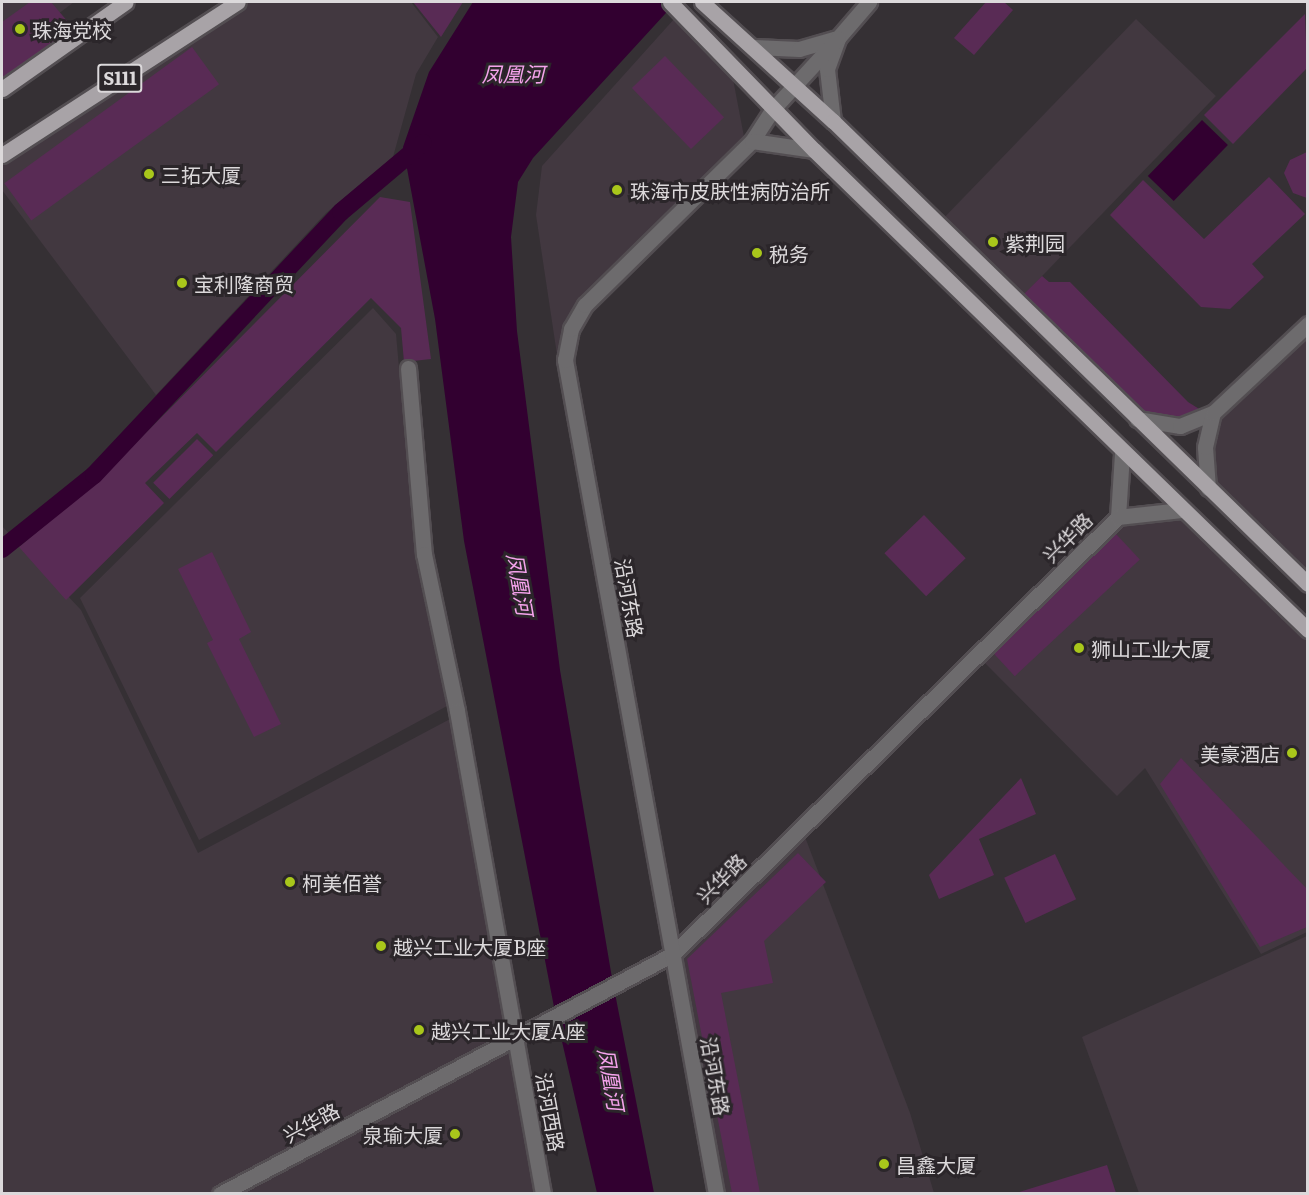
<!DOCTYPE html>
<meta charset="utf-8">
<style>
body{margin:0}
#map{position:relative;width:1309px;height:1195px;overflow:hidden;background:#353034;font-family:Literata,"Noto Sans SC",serif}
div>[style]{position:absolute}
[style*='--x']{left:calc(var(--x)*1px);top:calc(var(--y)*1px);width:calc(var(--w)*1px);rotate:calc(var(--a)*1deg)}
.built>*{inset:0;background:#423840;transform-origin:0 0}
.green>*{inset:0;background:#592b55;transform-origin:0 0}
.water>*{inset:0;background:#320030;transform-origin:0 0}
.canal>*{height:18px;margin:-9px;padding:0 9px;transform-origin:9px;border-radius:9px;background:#320030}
.roads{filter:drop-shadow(2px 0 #534e52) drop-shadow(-2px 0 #534e52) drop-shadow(0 2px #534e52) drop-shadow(0 -2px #534e52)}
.minor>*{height:15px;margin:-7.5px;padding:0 7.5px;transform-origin:7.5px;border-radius:7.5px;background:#6d6b6d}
.major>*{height:15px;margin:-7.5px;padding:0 7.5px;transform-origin:7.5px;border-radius:7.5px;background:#a8a3a7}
.dots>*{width:16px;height:16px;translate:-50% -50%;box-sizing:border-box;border:3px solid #2b262a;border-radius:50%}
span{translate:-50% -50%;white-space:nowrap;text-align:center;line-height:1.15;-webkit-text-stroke:6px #2b262a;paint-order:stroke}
.shield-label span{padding:2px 4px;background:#2b262a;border:2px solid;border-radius:4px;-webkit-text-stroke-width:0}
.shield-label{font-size:18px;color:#dcd9db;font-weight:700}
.poi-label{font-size:20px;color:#dcd9db}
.left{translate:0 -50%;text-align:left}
.right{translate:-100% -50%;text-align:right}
.street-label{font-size:20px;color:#dcd9db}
.water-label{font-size:21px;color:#f5a3ec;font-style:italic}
.frame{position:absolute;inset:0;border:3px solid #dcd9db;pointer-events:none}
</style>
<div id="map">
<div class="built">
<div style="clip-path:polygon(2px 2px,74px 2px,2px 56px)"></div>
<div style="clip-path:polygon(243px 2px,411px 2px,438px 37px,416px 74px,393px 157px,326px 213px,156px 395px,2px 190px,2px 161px)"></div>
<div style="clip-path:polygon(675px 18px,733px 79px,745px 142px,581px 302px,559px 368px,536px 215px,542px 166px)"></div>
<div style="left:1136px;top:19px;width:111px;height:283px;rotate:44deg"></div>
<div style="clip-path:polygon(373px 308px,396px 334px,416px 561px,447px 706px,199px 840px,80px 598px)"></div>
<div style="clip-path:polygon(1307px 326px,1307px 582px,1210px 487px,1214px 415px)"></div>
<div style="clip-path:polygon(1181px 511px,1307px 631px,1307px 932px,1261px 954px,1145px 768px,1117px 796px,977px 655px,1118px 517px)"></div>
<div style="clip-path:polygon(2px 526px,81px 610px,198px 853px,452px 718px,538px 1193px,2px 1194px)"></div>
<div style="clip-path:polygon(805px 837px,910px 1113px,934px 1193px,723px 1193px,679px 957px)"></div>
<div style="clip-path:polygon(1307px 936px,1307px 1193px,1139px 1193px,1082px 1037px)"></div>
</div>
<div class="green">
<div style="clip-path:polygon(30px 2px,51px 2px,74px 29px,2px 81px,2px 22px)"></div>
<div style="clip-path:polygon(413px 2px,463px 2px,441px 37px)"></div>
<div style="clip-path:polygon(986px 2px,1004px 2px,1013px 10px,974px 55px,954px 38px)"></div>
<div style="clip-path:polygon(1305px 14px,1307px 68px,1233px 144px,1204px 115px)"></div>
<div style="left:192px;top:47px;width:46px;height:232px;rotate:54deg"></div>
<div style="left:665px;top:56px;width:85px;height:46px;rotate:46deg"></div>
<div style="clip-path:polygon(1307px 152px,1308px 198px,1307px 198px,1293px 193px,1284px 173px,1290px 160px)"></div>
<div style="clip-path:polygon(1269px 177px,1305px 214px,1252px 264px,1264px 277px,1230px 309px,1201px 307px,1110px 215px,1143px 180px,1204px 239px)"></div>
<div style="clip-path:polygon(380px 197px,410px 202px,431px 359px,404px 362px,401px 328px,371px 298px,216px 452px,197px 433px,145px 483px,164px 503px,66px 600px,19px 547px,99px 480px)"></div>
<div style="clip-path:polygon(1042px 276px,1049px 282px,1070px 282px,1188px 402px,1204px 412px,1179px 421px,1138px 414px,1020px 298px)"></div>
<div style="left:197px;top:439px;width:23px;height:62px;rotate:45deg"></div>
<div style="left:924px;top:515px;width:60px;height:55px;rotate:46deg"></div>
<div style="left:1116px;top:534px;width:35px;height:171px;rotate:47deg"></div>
<div style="clip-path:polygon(212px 552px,251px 632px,239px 639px,281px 724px,254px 737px,207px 643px,213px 640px,178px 569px)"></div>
<div style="clip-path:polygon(1181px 758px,1307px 889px,1307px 927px,1260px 947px,1160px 784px)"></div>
<div style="clip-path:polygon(1021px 778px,1036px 814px,979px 839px,994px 875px,939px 899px,929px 875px)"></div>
<div style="clip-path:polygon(798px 853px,826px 882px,764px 941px,773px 983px,721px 993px,760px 1193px,732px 1193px,687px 959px)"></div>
<div style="left:1055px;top:854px;width:50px;height:56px;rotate:65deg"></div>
<div style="clip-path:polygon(1107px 1165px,1116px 1193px,1016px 1193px)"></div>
</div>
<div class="water">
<div style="clip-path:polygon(473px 2px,676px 2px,533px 158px,518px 182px,511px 237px,517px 331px,560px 670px,612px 978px,654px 1193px,597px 1193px,554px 1007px,464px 541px,435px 319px,403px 147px,429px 72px)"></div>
<div style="left:1202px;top:120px;width:36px;height:78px;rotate:44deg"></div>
</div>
<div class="canal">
<div style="--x:2;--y:549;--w:118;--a:-38.8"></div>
<div style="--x:94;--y:475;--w:361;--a:-46.8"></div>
<div style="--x:341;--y:212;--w:107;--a:-40.1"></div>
</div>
<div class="roads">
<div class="minor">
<div style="--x:754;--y:47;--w:45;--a:2.5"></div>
<div style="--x:799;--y:49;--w:37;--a:-16"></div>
<div style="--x:833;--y:121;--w:52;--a:-96.6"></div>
<div style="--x:827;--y:69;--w:33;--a:-70"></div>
<div style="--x:838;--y:38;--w:48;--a:-49.3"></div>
<div style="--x:752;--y:141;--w:38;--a:-57"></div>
<div style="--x:773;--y:109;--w:96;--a:-47.5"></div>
<div style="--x:408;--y:368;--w:187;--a:85.1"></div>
<div style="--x:424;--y:554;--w:160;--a:78.1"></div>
<div style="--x:457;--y:711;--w:491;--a:79.9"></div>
<div style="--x:1137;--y:419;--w:44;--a:9.2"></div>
<div style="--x:1180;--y:426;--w:35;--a:-22"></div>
<div style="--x:1208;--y:488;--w:41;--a:-94.2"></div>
<div style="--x:1205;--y:447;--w:35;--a:-77"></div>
<div style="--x:1213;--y:413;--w:130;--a:-43.1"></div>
<div style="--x:1118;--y:517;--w:64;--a:-86.4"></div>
<div style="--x:220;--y:1194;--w:513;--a:-27.91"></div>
<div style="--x:673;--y:954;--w:624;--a:-44.48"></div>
<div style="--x:1118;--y:517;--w:63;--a:-6.3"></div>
<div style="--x:716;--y:1194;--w:848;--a:-100.26"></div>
<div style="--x:565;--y:360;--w:32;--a:-79"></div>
<div style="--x:571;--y:329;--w:28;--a:-60"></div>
<div style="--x:585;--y:305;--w:234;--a:-44.5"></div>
<div style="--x:752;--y:141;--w:63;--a:8.3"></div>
</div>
<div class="major">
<div style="--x:670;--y:2;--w:206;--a:45.8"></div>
<div style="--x:814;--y:150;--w:689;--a:44.18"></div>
<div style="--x:702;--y:2;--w:177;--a:42.3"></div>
<div style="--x:833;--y:121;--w:663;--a:44.27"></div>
<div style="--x:2;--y:89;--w:151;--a:-35.1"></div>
<div style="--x:2;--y:155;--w:281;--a:-33"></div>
</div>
</div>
<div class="dots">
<div style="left:20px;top:29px;background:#a9c71b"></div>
<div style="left:149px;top:174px;background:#a9c71b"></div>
<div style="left:617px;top:190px;background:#a9c71b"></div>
<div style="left:993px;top:242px;background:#a9c71b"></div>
<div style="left:757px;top:253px;background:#a9c71b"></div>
<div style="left:182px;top:283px;background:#a9c71b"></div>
<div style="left:1079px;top:648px;background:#a9c71b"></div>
<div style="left:1292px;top:753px;background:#a9c71b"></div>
<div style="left:290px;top:882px;background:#a9c71b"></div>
<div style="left:381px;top:946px;background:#a9c71b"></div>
<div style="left:419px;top:1030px;background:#a9c71b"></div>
<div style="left:455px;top:1134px;background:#a9c71b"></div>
<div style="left:884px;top:1164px;background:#a9c71b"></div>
</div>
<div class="shield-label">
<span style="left:120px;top:78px">S111</span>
</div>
<div class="poi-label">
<span class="left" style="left:32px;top:29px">珠海党校</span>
<span class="left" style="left:161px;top:174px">三拓大厦</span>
<span class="left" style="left:630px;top:190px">珠海市皮肤性病防治所</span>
<span class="left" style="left:1005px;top:242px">紫荆园</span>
<span class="left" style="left:769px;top:253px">税务</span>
<span class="left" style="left:194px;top:283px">宝利隆商贸</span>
<span class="left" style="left:1091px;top:648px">狮山工业大厦</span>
<span class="right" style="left:1280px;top:753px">美豪酒店</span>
<span class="left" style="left:302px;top:882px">柯美佰誉</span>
<span class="left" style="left:393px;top:946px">越兴工业大厦B座</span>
<span class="left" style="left:431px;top:1030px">越兴工业大厦A座</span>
<span class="right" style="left:443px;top:1134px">泉瑜大厦</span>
<span class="left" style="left:896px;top:1164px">昌鑫大厦</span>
</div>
<div class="street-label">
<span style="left:1067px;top:537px;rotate:-45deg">兴华路</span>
<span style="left:630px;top:598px;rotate:80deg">沿河东路</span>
<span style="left:721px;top:878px;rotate:-45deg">兴华路</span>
<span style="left:716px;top:1076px;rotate:80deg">沿河东路</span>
<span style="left:551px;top:1112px;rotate:80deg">沿河西路</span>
<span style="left:311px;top:1122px;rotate:-28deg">兴华路</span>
</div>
<div class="water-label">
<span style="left:513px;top:73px">凤凰河</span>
<span style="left:521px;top:584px;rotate:80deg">凤凰河</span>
<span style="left:612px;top:1079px;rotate:80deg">凤凰河</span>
</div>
<div class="frame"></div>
</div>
